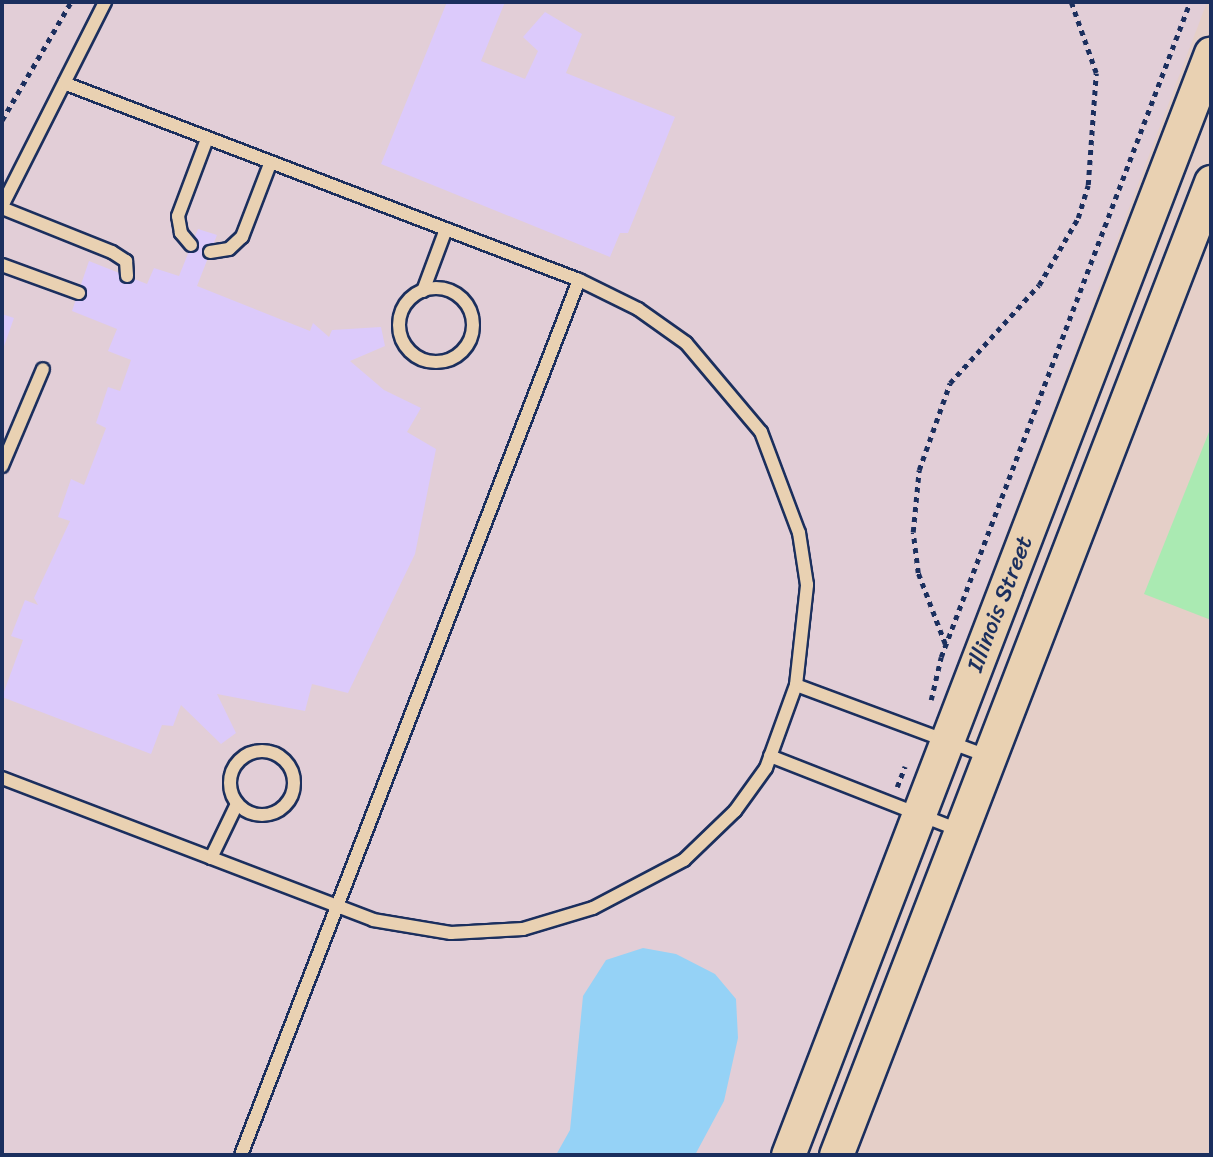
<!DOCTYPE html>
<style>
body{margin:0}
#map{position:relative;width:1213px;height:1157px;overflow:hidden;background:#e5cfc8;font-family:Sriracha,sans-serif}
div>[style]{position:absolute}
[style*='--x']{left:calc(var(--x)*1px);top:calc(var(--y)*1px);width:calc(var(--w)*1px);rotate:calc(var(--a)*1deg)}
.built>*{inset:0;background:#e2ced7}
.green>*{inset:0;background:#aaeab2}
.water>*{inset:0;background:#95d2f6}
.building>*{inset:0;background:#dccafb}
.path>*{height:4.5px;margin-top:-2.25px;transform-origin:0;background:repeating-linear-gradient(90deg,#1b2f5e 0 5px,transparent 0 10px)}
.roads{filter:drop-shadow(2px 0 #1b2f5e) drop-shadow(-2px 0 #1b2f5e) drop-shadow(0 2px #1b2f5e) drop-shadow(0 -2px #1b2f5e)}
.lane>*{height:12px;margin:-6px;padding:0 6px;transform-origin:6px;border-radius:6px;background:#e9d1b2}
.lane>.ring{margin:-6px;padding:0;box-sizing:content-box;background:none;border:12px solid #e9d1b2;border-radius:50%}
.secondary>*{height:33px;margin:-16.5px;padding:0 16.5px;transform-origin:16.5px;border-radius:16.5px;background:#e9d1b2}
span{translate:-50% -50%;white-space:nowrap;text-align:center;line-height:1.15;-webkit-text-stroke:5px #e9d1b2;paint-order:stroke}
.street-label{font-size:23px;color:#1b2f5e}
.frame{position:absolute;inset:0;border:4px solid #1b2f5e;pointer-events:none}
</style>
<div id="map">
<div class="built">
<div style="clip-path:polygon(2px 2px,1207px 2px,771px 1155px,2px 1155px)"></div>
</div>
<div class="green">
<div style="clip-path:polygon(1211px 427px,1211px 620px,1144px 594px)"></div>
</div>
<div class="water">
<div style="clip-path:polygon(643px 948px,676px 954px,715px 974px,736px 999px,738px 1038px,724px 1101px,695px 1155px,556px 1155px,570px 1130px,583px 996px,606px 960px)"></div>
</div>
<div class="building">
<div style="clip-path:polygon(447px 2px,505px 2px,481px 61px,525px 79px,538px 51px,523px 37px,545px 12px,582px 34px,566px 73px,675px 117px,628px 233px,620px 233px,610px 257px,381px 164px)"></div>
<div style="clip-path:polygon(198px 229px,217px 235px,197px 286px,310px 331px,313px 323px,329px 337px,332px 330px,381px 327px,385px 346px,350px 361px,384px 390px,421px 408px,407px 432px,436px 449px,415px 554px,348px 693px,312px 684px,305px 711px,217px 694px,236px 733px,221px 744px,181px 705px,173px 726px,162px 725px,151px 754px,2px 697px,23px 640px,11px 636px,25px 600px,38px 605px,34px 598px,70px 521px,58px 517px,71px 479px,84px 485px,106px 428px,96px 423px,108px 387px,120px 391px,131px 360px,108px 351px,117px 329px,72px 311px,89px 261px,147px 284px,154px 268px,179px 276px)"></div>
<div style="clip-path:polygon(2px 314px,14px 318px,2px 352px)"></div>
</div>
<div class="path">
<div style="--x:2;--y:120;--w:137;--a:-59.7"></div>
<div style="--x:945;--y:644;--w:76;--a:-110.8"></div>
<div style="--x:918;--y:573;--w:41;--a:-97"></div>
<div style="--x:913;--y:532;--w:62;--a:-84.5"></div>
<div style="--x:919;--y:470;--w:92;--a:-70.4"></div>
<div style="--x:950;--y:383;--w:132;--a:-47.8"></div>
<div style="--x:1039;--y:285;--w:78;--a:-59.8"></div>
<div style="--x:1078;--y:218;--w:34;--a:-73"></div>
<div style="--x:1088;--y:185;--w:112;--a:-85.9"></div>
<div style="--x:1096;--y:73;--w:75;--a:-109.4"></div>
<div style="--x:931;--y:700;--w:44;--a:-76.9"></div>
<div style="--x:941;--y:657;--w:701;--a:-69.19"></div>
<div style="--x:897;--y:787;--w:22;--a:-69"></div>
</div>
<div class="roads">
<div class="lane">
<div style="--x:2;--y:206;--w:229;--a:-63.2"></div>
<div style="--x:2;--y:208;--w:118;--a:21.8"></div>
<div style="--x:112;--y:252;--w:17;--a:33"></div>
<div style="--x:126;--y:261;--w:15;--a:86"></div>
<div style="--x:191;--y:245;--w:16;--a:-130"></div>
<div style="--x:181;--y:233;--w:17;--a:-100"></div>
<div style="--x:178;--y:216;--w:82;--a:-69.4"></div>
<div style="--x:210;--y:252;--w:19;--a:-9"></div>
<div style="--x:229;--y:249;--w:18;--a:-43"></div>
<div style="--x:242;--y:237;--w:78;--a:-69"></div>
<div style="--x:2;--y:265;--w:82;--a:20"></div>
<div class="ring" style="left:399px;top:288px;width:62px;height:62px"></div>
<div style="--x:423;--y:291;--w:66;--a:-69.6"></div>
<div style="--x:2;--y:466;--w:105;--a:-67.1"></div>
<div style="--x:796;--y:685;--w:207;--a:20.4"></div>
<div class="ring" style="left:230px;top:751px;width:52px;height:52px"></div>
<div style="--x:770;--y:756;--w:203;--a:21.4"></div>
<div style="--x:2;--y:778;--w:397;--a:20.9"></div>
<div style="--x:373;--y:920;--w:79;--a:9.5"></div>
<div style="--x:451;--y:933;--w:72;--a:-3.2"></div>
<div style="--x:523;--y:929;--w:73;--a:-16.7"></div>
<div style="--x:593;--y:908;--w:103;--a:-27.8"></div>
<div style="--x:684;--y:860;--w:71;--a:-43.9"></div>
<div style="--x:735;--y:811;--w:53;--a:-54.2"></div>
<div style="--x:766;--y:768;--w:88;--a:-70.1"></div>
<div style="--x:796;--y:685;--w:101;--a:-83.7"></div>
<div style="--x:807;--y:585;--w:53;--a:-98.7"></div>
<div style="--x:799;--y:533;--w:108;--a:-110.6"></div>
<div style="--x:761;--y:432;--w:116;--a:-130.1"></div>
<div style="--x:686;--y:343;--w:59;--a:-144.7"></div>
<div style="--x:638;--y:309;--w:66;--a:-153.8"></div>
<div style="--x:579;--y:280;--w:551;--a:-159.07"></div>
<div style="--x:211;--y:858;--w:60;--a:-64.3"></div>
<div style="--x:241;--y:1155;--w:938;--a:-68.88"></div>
</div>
<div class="secondary">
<div style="--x:788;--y:1155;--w:1180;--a:-69"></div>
<div style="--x:836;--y:1155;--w:1043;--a:-68.92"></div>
</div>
</div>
<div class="street-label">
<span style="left:1000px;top:604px;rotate:-69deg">Illinois Street</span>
</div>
<div class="frame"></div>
</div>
